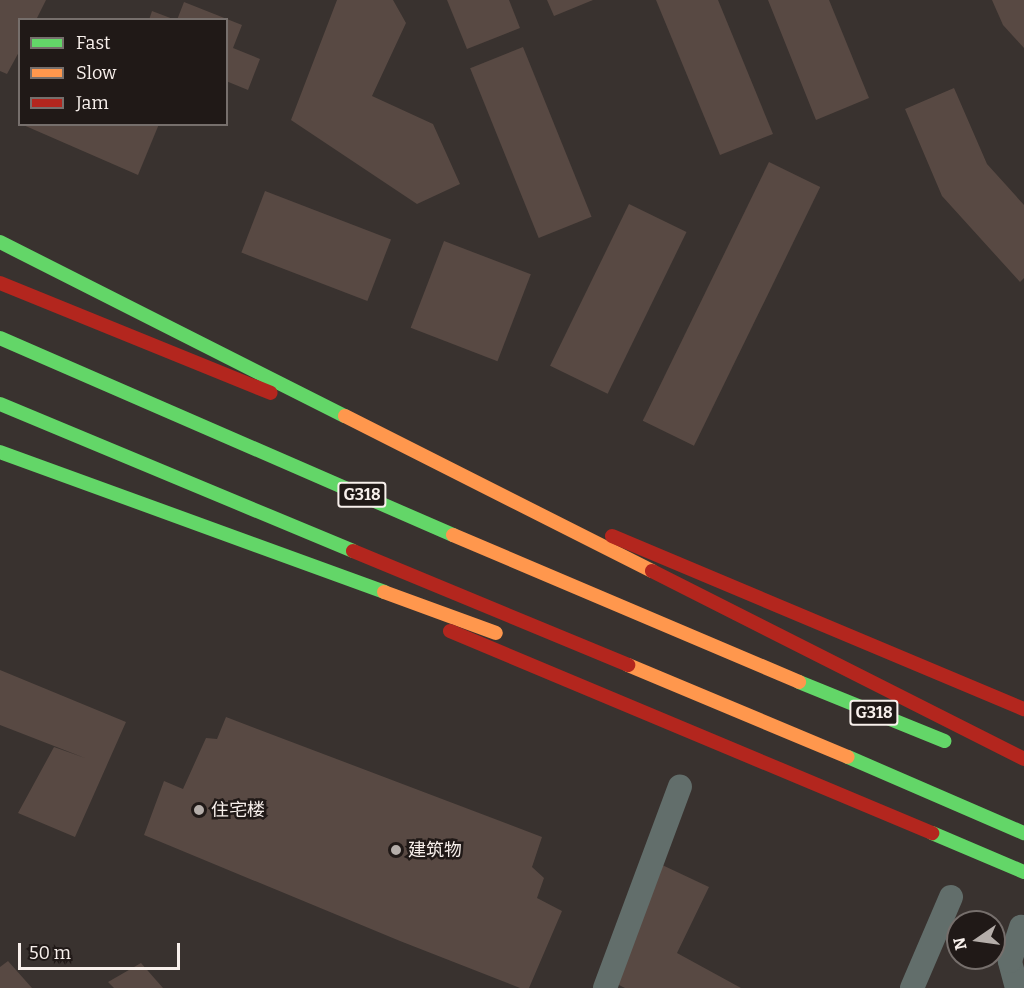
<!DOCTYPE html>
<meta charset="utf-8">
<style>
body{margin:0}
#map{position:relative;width:1024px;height:988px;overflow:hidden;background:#39322f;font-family:Bitter,"Noto Sans SC",serif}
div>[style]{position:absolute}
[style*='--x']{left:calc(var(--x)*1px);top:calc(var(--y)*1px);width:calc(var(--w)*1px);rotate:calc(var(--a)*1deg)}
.building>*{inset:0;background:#584943;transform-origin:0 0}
.street>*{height:24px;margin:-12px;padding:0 12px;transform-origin:12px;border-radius:12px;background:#626e6b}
.fast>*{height:14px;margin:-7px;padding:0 7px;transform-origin:7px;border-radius:7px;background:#63d668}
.slow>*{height:14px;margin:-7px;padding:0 7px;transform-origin:7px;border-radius:7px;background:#ff974d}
.jam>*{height:14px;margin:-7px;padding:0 7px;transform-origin:7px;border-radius:7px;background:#b3261e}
.dots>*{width:16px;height:16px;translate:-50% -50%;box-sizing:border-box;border:3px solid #201917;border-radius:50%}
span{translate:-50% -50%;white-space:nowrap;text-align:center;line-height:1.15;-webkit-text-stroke:5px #201917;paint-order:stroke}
.shield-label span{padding:2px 4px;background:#201917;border:2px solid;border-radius:4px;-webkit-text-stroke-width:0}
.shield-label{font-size:16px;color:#f8f0ec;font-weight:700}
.poi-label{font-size:18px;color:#f8f0ec}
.left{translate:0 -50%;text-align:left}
.legend{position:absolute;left:18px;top:18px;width:210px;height:108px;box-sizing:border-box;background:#201917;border:2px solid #766f6c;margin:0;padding:8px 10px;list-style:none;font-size:18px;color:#f8f0ec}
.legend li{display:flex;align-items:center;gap:12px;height:30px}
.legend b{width:30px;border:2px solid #766f6c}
.north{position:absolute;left:946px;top:910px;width:60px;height:60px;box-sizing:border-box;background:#201917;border:2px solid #766f6c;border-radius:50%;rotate:257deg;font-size:16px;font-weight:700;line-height:24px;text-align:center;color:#f8f0ec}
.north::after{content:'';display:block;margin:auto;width:21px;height:27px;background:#b5aeaa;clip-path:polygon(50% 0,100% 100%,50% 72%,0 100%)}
.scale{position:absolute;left:18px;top:943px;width:162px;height:27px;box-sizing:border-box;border:3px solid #f8f0ec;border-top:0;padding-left:8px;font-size:18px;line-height:21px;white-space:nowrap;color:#f8f0ec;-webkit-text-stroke:4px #201917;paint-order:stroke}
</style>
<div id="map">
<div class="building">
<div style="clip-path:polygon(0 0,46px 0,36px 20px,20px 20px,20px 50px,7px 74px,0 71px)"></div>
<div style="clip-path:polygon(337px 0,393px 0,406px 23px,372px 96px,433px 124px,460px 184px,417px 204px,291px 120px)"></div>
<div style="clip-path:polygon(447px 0,509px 0,520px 28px,467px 49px)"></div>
<div style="clip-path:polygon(547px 0,593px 0,554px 16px)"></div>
<div style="clip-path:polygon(656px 0,718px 0,773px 134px,720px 155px)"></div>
<div style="clip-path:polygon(768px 0,829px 0,869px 98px,816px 120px)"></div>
<div style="clip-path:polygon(992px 0,1024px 0,1024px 48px,1003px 25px)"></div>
<div style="clip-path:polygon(184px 2px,242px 25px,233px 48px,260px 59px,248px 90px,226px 81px,226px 20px,177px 20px)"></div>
<div style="clip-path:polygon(152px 11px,173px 19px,173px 20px,149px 20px)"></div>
<div style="left:523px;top:47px;width:183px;height:57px;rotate:68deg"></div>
<div style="clip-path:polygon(954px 88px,987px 164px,1024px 205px,1024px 278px,1020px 282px,942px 196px,905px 109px)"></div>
<div style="clip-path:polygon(21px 124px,159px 124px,138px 175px)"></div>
<div style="left:769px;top:162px;width:57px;height:288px;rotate:26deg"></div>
<div style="left:265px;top:191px;width:135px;height:66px;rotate:21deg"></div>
<div style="left:629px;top:204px;width:64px;height:180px;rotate:26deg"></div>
<div style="left:444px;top:241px;width:93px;height:93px;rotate:21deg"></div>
<div style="clip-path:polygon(0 670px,126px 722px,75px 837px,18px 813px,54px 747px,85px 758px,0 725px)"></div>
<div style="clip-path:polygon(226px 717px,542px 837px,532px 867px,544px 878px,537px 898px,562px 911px,529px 988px,520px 988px,400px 941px,144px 835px,164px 781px,183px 789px,206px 738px,217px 739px)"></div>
<div style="clip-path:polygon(660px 864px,709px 887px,677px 953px,741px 988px,625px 988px,613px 982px)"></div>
<div style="clip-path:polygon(8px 961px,32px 988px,0 988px,0 967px)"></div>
<div style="clip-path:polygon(141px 963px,163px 988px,114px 988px,108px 982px)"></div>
</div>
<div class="street">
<div style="--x:605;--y:988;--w:215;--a:-69.6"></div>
<div style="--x:912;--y:988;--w:99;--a:-66.8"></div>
<div style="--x:1017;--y:988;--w:28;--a:-105"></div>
<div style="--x:1010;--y:961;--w:36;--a:-72"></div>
</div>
<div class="fast">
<div style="--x:0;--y:242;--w:386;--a:26.8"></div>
<div style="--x:0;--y:338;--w:494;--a:23.5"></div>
<div style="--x:0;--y:404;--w:382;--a:22.6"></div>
<div style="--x:0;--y:452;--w:409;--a:20"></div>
<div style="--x:799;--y:682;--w:157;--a:22.1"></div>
<div style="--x:848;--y:757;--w:192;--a:23.4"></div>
<div style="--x:932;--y:833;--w:100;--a:23"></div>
</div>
<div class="slow">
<div style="--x:345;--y:416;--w:344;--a:26.8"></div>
<div style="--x:453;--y:535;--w:376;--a:23"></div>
<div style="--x:384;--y:592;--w:119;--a:20.1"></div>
<div style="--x:628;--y:665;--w:238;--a:22.7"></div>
</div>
<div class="jam">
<div style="--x:0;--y:283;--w:292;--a:22.1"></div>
<div style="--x:612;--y:536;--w:447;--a:22.8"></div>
<div style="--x:353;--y:551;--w:298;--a:22.5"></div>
<div style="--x:652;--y:571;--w:417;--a:26.8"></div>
<div style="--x:450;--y:631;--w:523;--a:22.74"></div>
</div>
<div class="dots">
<div style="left:199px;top:810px;background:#b5aeaa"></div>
<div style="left:396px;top:850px;background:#b5aeaa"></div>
</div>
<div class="shield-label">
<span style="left:362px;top:495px">G318</span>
<span style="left:874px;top:713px">G318</span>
</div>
<div class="poi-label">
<span class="left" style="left:211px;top:810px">住宅楼</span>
<span class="left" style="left:408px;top:850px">建筑物</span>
</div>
<ul class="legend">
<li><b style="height:8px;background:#63d668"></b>Fast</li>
<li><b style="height:8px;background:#ff974d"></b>Slow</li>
<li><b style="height:8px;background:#b3261e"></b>Jam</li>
</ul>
<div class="north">N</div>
<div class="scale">50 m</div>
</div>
